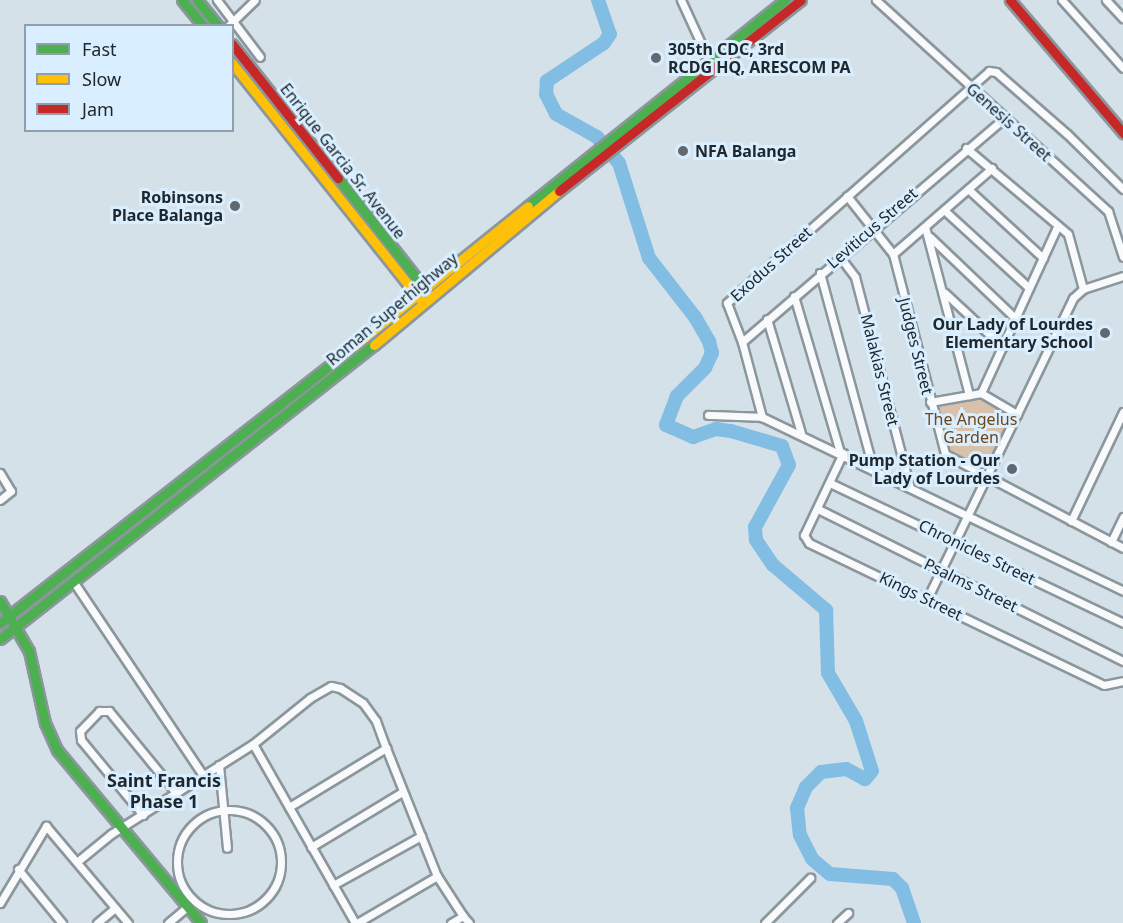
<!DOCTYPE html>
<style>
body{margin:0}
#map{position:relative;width:1123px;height:923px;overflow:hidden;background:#d4e1e9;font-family:"Noto Sans",sans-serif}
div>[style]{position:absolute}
.green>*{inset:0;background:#d7c1aa}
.river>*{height:14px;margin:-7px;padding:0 7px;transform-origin:7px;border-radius:7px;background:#82bde3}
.roads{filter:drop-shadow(2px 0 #8c969d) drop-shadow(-2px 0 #8c969d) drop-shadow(0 2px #8c969d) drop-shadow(0 -2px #8c969d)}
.street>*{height:7px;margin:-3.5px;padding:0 3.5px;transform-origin:3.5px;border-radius:3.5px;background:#f9fafc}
.street>.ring{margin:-3.5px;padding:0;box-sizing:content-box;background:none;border:7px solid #f9fafc;border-radius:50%}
.fast>*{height:9px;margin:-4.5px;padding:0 4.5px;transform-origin:4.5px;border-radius:4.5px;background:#4caf50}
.slow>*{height:9px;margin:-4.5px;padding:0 4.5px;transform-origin:4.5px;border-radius:4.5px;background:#ffc107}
.jam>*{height:9px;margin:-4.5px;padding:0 4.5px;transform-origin:4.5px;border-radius:4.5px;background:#c62828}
.dots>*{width:16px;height:16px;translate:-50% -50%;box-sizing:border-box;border:3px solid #d9efff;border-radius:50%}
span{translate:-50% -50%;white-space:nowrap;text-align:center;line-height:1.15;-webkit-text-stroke:6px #d9efff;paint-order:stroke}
.poi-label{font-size:16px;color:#20282e;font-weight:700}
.left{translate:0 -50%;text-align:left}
.right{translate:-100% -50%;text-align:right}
.street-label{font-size:16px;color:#20282e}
.park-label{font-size:16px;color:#6e4517}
.neighbourhood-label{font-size:18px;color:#20282e;font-weight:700}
.legend{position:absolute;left:24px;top:24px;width:210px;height:108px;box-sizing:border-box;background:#d9efff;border:2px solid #8f9fab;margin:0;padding:8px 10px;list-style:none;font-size:18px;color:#20282e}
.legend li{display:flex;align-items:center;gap:12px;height:30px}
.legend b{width:30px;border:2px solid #8f9fab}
</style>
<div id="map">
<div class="green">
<i style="clip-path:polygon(979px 395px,1013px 412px,985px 474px,946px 453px,931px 403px)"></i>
</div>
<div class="river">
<i style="left:598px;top:0;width:36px;rotate:71deg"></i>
<i style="left:610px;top:34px;width:11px;rotate:124deg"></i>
<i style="left:604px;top:43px;width:69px;rotate:146.3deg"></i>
<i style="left:547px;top:81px;width:13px;rotate:94deg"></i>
<i style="left:546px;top:94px;width:22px;rotate:63deg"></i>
<i style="left:556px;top:114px;width:47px;rotate:29.3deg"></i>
<i style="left:597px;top:137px;width:34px;rotate:50deg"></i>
<i style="left:619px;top:163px;width:100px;rotate:72.5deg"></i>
<i style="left:649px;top:258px;width:75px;rotate:52.1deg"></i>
<i style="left:695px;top:317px;width:28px;rotate:60deg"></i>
<i style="left:709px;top:341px;width:12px;rotate:76deg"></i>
<i style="left:712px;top:353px;width:17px;rotate:115deg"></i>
<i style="left:705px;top:368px;width:40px;rotate:135deg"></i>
<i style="left:677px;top:396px;width:31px;rotate:111deg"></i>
<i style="left:666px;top:425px;width:30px;rotate:24deg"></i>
<i style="left:693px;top:437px;width:24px;rotate:-19deg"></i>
<i style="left:716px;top:429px;width:15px;rotate:8deg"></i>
<i style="left:731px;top:431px;width:53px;rotate:16.4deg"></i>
<i style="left:782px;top:446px;width:20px;rotate:70deg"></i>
<i style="left:789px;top:465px;width:71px;rotate:118.7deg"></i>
<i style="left:755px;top:527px;width:13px;rotate:86deg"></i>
<i style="left:756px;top:540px;width:30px;rotate:56deg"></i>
<i style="left:773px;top:565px;width:70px;rotate:40.3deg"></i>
<i style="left:826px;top:610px;width:63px;rotate:88.2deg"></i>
<i style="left:828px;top:673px;width:56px;rotate:59.7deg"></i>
<i style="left:856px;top:721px;width:52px;rotate:72.3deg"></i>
<i style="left:872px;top:771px;width:11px;rotate:131deg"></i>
<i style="left:865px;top:779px;width:21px;rotate:-152deg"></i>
<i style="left:846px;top:769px;width:25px;rotate:173deg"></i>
<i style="left:821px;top:772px;width:21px;rotate:135deg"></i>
<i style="left:806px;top:787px;width:23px;rotate:113deg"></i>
<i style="left:797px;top:808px;width:27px;rotate:84deg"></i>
<i style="left:800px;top:835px;width:27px;rotate:63deg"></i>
<i style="left:812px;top:859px;width:23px;rotate:40deg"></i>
<i style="left:830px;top:874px;width:63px;rotate:4.5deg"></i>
<i style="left:893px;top:879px;width:13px;rotate:45deg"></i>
<i style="left:902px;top:888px;width:37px;rotate:71deg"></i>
</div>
<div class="roads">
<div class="street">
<i style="left:217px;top:0;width:71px;rotate:53deg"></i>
<i style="left:681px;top:0;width:67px;rotate:65.3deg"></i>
<i style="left:876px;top:0;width:314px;rotate:42.3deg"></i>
<i style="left:1108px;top:211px;width:48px;rotate:71.9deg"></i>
<i style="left:1062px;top:0;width:91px;rotate:48.1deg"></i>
<i style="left:1106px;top:0;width:25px;rotate:47deg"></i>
<i style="left:228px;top:26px;width:37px;rotate:-44deg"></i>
<i style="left:966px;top:148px;width:133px;rotate:40.1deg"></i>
<i style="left:1068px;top:234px;width:57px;rotate:74.7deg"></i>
<i style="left:968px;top:189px;width:102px;rotate:42.6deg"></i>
<i style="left:1123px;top:189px;width:78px;rotate:-135.5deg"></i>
<i style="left:1067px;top:134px;width:94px;rotate:-138.9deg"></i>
<i style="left:996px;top:72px;width:7px;rotate:-172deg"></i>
<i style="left:989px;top:71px;width:350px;rotate:138.5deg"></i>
<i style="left:727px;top:303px;width:42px;rotate:69deg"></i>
<i style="left:742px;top:342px;width:78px;rotate:75.1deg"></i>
<i style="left:762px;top:417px;width:401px;rotate:25.7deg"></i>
<i style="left:847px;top:196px;width:74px;rotate:51.6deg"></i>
<i style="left:893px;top:254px;width:207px;rotate:75.4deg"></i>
<i style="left:945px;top:454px;width:201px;rotate:27.8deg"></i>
<i style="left:944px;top:210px;width:115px;rotate:42.5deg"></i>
<i style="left:925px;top:227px;width:174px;rotate:75.3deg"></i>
<i style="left:1057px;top:227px;width:183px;rotate:114.6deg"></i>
<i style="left:981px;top:393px;width:42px;rotate:30.3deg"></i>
<i style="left:1017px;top:414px;width:129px;rotate:-64.2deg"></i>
<i style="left:1073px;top:298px;width:13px;rotate:-42deg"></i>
<i style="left:1083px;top:289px;width:42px;rotate:-18deg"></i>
<i style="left:930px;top:237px;width:117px;rotate:43.6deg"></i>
<i style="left:893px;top:254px;width:131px;rotate:-41deg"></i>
<i style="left:840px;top:257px;width:25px;rotate:53deg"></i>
<i style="left:855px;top:277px;width:218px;rotate:75.4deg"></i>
<i style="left:820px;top:273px;width:202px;rotate:74.8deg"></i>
<i style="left:945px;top:293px;width:79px;rotate:43deg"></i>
<i style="left:794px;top:296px;width:163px;rotate:73.6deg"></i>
<i style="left:767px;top:319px;width:119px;rotate:73.4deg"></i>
<i style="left:742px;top:342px;width:346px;rotate:-40.5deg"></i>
<i style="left:930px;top:402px;width:52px;rotate:-10deg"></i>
<i style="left:708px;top:415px;width:54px;rotate:2.1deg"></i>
<i style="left:843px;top:453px;width:91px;rotate:115.4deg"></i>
<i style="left:804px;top:535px;width:9px;rotate:58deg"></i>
<i style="left:809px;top:543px;width:327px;rotate:25.7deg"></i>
<i style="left:1104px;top:685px;width:19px;rotate:-12deg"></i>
<i style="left:0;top:473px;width:21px;rotate:59deg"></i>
<i style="left:11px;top:491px;width:14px;rotate:141deg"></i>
<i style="left:830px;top:483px;width:325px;rotate:25.5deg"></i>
<i style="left:818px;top:509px;width:341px;rotate:26.5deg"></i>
<i style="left:1071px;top:521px;width:121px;rotate:-64.5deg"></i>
<i style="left:1111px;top:542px;width:28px;rotate:-64deg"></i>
<i style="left:73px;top:581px;width:234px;rotate:56.2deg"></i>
<i style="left:927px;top:599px;width:206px;rotate:-64.1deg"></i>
<i style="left:253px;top:744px;width:73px;rotate:-38.9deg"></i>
<i style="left:310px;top:698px;width:24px;rotate:-30deg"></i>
<i style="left:331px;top:686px;width:9px;rotate:13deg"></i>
<i style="left:340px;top:688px;width:27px;rotate:33deg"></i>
<i style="left:363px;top:703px;width:22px;rotate:54deg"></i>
<i style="left:376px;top:721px;width:29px;rotate:70deg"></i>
<i style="left:219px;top:765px;width:83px;rotate:84.5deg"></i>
<i style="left:289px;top:807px;width:114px;rotate:-31.3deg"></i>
<i style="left:386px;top:748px;width:138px;rotate:68.3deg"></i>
<i style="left:437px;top:876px;width:48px;rotate:57deg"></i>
<i class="ring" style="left:177px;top:810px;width:97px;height:97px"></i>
<i style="left:143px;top:815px;width:97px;rotate:-129.6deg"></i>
<i style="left:81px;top:740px;width:9px;rotate:-96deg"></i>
<i style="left:80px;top:731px;width:28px;rotate:-46deg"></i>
<i style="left:99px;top:711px;width:10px"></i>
<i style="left:109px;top:711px;width:106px;rotate:50.7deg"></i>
<i style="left:311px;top:847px;width:106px;rotate:-31.1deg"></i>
<i style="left:78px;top:861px;width:43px;rotate:-39.3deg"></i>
<i style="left:111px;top:834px;width:168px;rotate:-32.4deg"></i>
<i style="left:253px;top:744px;width:206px;rotate:60.3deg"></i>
<i style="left:18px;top:869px;width:70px;rotate:50.8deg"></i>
<i style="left:333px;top:885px;width:101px;rotate:-29.1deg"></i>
<i style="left:0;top:903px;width:90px;rotate:-59.1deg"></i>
<i style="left:46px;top:826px;width:127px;rotate:49.8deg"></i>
<i style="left:97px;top:923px;width:23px;rotate:-40deg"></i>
<i style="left:168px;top:923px;width:25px;rotate:-40deg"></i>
<i style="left:357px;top:923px;width:93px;rotate:-30.4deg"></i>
<i style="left:451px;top:923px;width:14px;rotate:-30deg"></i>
<i style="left:463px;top:916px;width:9px;rotate:49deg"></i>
<i style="left:765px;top:923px;width:64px;rotate:-45deg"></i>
<i style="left:837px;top:923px;width:15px;rotate:-42deg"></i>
</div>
<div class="fast">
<i style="left:182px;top:0;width:33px;rotate:51deg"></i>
<i style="left:197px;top:0;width:33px;rotate:51deg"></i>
<i style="left:338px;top:178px;width:147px;rotate:51.9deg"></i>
<i style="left:528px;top:206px;width:329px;rotate:-38.7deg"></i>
<i style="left:0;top:601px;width:58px;rotate:59.9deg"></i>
<i style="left:29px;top:651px;width:74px;rotate:77.5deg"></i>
<i style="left:45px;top:723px;width:30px;rotate:66deg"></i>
<i style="left:57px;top:750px;width:225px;rotate:50.2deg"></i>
<i style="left:0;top:623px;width:449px;rotate:-38deg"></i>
<i style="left:0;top:639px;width:476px;rotate:-38.2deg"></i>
</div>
<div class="slow">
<i style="left:232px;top:63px;width:304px;rotate:51.5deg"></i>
<i style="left:374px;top:345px;width:241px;rotate:-39.8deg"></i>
<i style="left:354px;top:346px;width:223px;rotate:-38.8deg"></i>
</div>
<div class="jam">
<i style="left:1010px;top:0;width:175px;rotate:49.6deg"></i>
<i style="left:232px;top:44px;width:171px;rotate:51.7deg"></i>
<i style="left:559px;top:191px;width:308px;rotate:-38.3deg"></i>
</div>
</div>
<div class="dots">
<i style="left:656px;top:58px;background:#5f696f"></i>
<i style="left:683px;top:151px;background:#5f696f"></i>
<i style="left:235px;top:206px;background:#5f696f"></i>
<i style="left:1105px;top:333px;background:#5f696f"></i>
<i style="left:1012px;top:469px;background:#5f696f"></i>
</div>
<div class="poi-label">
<span class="left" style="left:668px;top:58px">305th CDC, 3rd<br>RCDG HQ, ARESCOM PA</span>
<span class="left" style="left:695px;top:151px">NFA Balanga</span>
<span class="right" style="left:223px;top:206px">Robinsons<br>Place Balanga</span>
<span class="right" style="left:1093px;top:333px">Our Lady of Lourdes<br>Elementary School</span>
<span class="right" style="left:1000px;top:469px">Pump Station - Our<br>Lady of Lourdes</span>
</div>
<div class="street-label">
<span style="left:1009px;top:122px;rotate:42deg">Genesis Street</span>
<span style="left:343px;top:161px;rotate:52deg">Enrique Garcia Sr. Avenue</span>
<span style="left:872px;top:228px;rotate:-41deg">Leviticus Street</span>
<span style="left:771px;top:264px;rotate:-42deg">Exodus Street</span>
<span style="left:392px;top:309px;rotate:-40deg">Roman Superhighway</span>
<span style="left:916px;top:346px;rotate:76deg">Judges Street</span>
<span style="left:880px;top:370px;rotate:76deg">Malakias Street</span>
<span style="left:977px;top:552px;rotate:26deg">Chronicles Street</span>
<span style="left:971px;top:585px;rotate:26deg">Psalms Street</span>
<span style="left:921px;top:596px;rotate:26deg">Kings Street</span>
</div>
<div class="park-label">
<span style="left:971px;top:428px">The Angelus<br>Garden</span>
</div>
<div class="neighbourhood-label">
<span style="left:164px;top:791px">Saint Francis<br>Phase 1</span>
</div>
<ul class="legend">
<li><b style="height:8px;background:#4caf50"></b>Fast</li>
<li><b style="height:8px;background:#ffc107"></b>Slow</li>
<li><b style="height:8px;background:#c62828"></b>Jam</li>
</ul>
</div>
